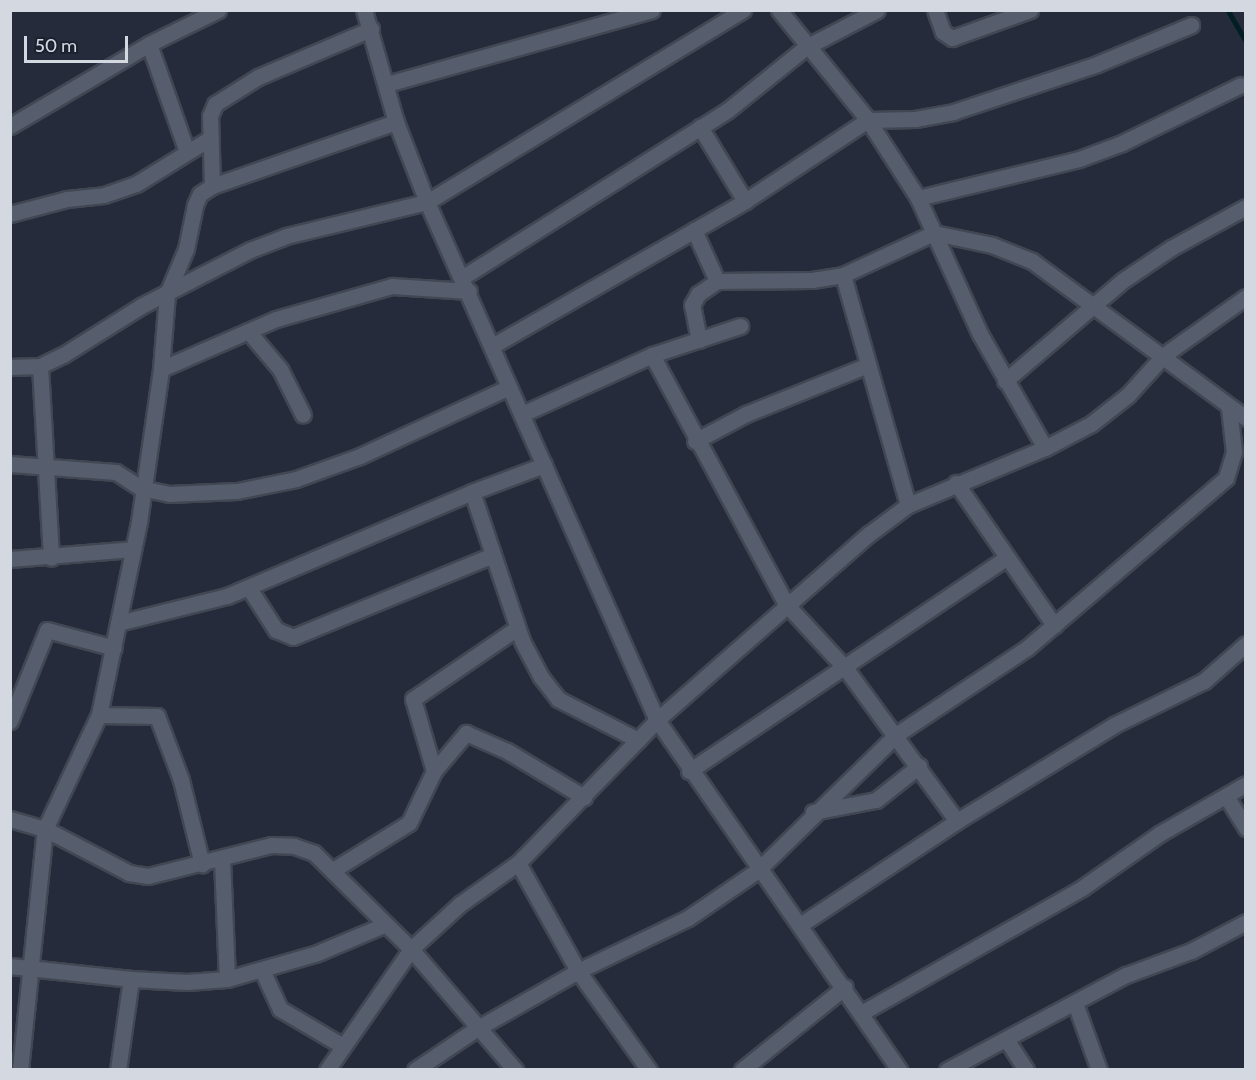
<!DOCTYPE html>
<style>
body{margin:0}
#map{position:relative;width:1256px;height:1080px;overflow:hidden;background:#252b3a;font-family:Cabin,sans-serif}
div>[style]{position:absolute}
.stream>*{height:4.5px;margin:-2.25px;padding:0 2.25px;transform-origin:2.25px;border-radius:2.25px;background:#001e23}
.roads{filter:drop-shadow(2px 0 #414753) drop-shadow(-2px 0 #414753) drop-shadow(0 2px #414753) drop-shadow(0 -2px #414753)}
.street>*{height:15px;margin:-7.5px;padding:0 7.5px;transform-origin:7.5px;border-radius:7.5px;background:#565e6e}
span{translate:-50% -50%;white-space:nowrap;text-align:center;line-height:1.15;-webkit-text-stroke:6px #1b222f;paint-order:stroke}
.frame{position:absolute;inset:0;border:12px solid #d3d8e1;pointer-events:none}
.scale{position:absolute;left:24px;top:36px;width:104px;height:27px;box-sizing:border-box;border:3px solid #d3d8e1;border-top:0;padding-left:8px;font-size:18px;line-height:21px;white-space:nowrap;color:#d3d8e1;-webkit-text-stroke:4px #1b222f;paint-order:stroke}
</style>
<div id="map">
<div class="stream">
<i style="left:1228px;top:10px;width:36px;rotate:60deg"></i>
</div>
<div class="roads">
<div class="street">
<i style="left:364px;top:10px;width:116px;rotate:74.1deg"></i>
<i style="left:396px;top:122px;width:86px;rotate:68.8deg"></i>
<i style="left:427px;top:202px;width:567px;rotate:66.06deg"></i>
<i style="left:657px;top:720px;width:426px;rotate:55.3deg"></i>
<i style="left:779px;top:10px;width:141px;rotate:51deg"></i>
<i style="left:868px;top:120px;width:93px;rotate:57.3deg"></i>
<i style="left:918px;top:198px;width:149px;rotate:65.5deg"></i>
<i style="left:980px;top:334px;width:131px;rotate:60.3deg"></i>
<i style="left:935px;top:10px;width:23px;rotate:70deg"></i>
<i style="left:943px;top:32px;width:11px;rotate:34deg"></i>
<i style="left:952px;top:38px;width:83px;rotate:-19.7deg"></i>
<i style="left:149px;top:44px;width:114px;rotate:70.6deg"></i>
<i style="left:387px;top:84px;width:275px;rotate:-15.6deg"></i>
<i style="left:10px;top:126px;width:161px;rotate:-30.5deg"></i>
<i style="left:149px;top:44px;width:77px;rotate:-26.2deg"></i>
<i style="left:700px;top:127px;width:87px;rotate:58.7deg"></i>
<i style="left:212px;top:186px;width:70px;rotate:-91.6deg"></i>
<i style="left:210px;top:116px;width:13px;rotate:-67deg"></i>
<i style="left:215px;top:104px;width:51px;rotate:-32.1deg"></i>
<i style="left:258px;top:77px;width:123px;rotate:-23deg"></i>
<i style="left:918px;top:198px;width:166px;rotate:-13.6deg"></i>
<i style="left:1079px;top:159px;width:46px;rotate:-20.4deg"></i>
<i style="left:1122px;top:143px;width:132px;rotate:-26deg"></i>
<i style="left:10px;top:214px;width:59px;rotate:-14.7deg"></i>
<i style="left:67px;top:199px;width:37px;rotate:-6deg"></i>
<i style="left:104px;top:195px;width:34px;rotate:-19deg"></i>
<i style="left:136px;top:184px;width:86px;rotate:-31.7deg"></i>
<i style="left:694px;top:230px;width:56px;rotate:65.7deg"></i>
<i style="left:463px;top:277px;width:313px;rotate:-32.2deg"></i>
<i style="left:728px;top:110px;width:100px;rotate:-38.9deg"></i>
<i style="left:806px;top:47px;width:80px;rotate:-27.5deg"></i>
<i style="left:248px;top:331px;width:50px;rotate:49.9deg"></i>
<i style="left:280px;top:369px;width:51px;rotate:63.4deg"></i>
<i style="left:699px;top:340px;width:36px;rotate:-101deg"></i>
<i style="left:692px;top:305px;width:13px;rotate:-61deg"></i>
<i style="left:698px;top:294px;width:23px;rotate:-34deg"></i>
<i style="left:717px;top:281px;width:95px;rotate:-0.6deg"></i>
<i style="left:812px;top:280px;width:31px;rotate:-9deg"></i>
<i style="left:492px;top:346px;width:292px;rotate:-29.8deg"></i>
<i style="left:745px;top:201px;width:147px;rotate:-33.4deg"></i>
<i style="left:868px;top:120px;width:47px;rotate:-1.2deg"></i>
<i style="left:915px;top:119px;width:39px;rotate:-10deg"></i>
<i style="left:953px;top:112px;width:152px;rotate:-18.4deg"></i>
<i style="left:1097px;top:64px;width:102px;rotate:-22.5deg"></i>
<i style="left:652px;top:355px;width:93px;rotate:-18.2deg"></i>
<i style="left:40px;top:366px;width:192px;rotate:86.7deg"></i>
<i style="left:10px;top:367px;width:30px;rotate:-2deg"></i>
<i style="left:40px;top:366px;width:25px;rotate:-26deg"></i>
<i style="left:63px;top:355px;width:92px;rotate:-32.1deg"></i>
<i style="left:141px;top:306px;width:123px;rotate:-27.2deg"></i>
<i style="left:250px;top:250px;width:39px;rotate:-21deg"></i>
<i style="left:286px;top:236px;width:145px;rotate:-13.6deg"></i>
<i style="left:427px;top:202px;width:370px;rotate:-31.3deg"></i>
<i style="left:161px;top:369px;width:125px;rotate:-23.5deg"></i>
<i style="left:276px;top:319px;width:121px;rotate:-15.9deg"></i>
<i style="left:392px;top:286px;width:77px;rotate:3.7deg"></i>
<i style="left:1005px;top:381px;width:154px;rotate:-40.5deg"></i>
<i style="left:1122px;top:281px;width:59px;rotate:-34deg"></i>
<i style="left:1171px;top:248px;width:85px;rotate:-28.7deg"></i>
<i style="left:522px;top:414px;width:143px;rotate:-24.4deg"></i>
<i style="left:652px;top:355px;width:283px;rotate:61.7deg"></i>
<i style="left:786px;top:604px;width:88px;rotate:47.3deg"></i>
<i style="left:846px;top:669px;width:188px;rotate:53.9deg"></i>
<i style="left:695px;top:441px;width:58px;rotate:-27.9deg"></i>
<i style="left:746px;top:414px;width:131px;rotate:-21.9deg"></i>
<i style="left:10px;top:464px;width:106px;rotate:4.3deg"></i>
<i style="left:116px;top:472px;width:30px;rotate:33deg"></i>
<i style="left:141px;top:488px;width:29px;rotate:12deg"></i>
<i style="left:169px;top:494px;width:68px;rotate:-2.5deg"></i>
<i style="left:237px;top:491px;width:60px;rotate:-11.5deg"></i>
<i style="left:296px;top:479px;width:68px;rotate:-19.8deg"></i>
<i style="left:360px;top:456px;width:164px;rotate:-24.8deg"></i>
<i style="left:956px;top:483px;width:173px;rotate:55.4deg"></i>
<i style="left:472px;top:492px;width:157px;rotate:71.4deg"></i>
<i style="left:522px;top:641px;width:41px;rotate:62.2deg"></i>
<i style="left:541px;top:677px;width:28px;rotate:52deg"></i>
<i style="left:558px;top:699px;width:90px;rotate:27.1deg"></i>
<i style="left:908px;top:505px;width:239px;rotate:-105.8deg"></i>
<i style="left:843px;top:275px;width:100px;rotate:-24.8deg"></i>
<i style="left:934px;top:233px;width:59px;rotate:11.7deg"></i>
<i style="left:992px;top:245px;width:43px;rotate:21.8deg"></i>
<i style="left:1032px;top:261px;width:265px;rotate:36.3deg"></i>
<i style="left:10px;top:559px;width:123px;rotate:-4.6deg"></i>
<i style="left:249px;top:588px;width:50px;rotate:57.3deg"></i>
<i style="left:276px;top:630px;width:18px;rotate:22deg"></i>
<i style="left:293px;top:637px;width:216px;rotate:-22.3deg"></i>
<i style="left:118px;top:623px;width:112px;rotate:-13.9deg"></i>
<i style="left:227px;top:596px;width:266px;rotate:-23deg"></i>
<i style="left:472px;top:492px;width:77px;rotate:-20.6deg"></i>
<i style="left:99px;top:715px;width:58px;rotate:1deg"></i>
<i style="left:157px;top:716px;width:68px;rotate:69.4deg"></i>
<i style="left:181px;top:780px;width:87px;rotate:76deg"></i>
<i style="left:10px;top:721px;width:98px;rotate:-67.9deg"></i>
<i style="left:47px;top:630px;width:69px;rotate:15deg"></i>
<i style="left:434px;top:771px;width:75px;rotate:-106.3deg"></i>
<i style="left:413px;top:699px;width:126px;rotate:-34.3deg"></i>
<i style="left:689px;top:771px;width:383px;rotate:-33.9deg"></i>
<i style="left:1226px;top:796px;width:38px;rotate:58deg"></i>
<i style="left:813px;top:812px;width:64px;rotate:-10.8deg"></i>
<i style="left:876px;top:800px;width:55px;rotate:-38.3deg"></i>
<i style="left:10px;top:819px;width:36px;rotate:16deg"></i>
<i style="left:45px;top:829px;width:95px;rotate:27.6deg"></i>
<i style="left:129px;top:873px;width:19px;rotate:9deg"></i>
<i style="left:148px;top:876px;width:127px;rotate:-14.1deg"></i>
<i style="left:271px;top:845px;width:23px;rotate:2deg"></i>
<i style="left:294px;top:846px;width:21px;rotate:19deg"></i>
<i style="left:314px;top:853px;width:136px;rotate:44.7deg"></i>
<i style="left:411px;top:949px;width:160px;rotate:49.3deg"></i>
<i style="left:222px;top:859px;width:120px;rotate:87.6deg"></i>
<i style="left:518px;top:863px;width:124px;rotate:60.9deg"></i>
<i style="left:578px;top:971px;width:122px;rotate:54.4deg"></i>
<i style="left:333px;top:870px;width:89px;rotate:-31.7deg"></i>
<i style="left:409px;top:823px;width:58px;rotate:-64.3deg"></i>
<i style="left:434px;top:771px;width:50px;rotate:-49.9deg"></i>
<i style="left:466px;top:733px;width:45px;rotate:23.7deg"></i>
<i style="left:507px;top:751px;width:90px;rotate:30.9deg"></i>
<i style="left:800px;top:925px;width:188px;rotate:-33.5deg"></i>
<i style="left:957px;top:821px;width:184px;rotate:-31.4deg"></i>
<i style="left:1114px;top:725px;width:100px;rotate:-26.1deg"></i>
<i style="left:1204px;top:681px;width:56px;rotate:-41.4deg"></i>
<i style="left:10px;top:966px;width:122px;rotate:6.1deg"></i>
<i style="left:131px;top:979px;width:56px;rotate:3.1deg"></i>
<i style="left:187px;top:982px;width:40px;rotate:-4.3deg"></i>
<i style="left:227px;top:979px;width:91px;rotate:-15.9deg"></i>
<i style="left:315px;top:954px;width:75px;rotate:-22.8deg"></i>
<i style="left:262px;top:970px;width:43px;rotate:65.2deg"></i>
<i style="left:280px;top:1009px;width:71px;rotate:30.5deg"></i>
<i style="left:1075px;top:1003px;width:71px;rotate:70.3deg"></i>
<i style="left:863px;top:1012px;width:252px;rotate:-29.5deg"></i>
<i style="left:1082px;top:888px;width:94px;rotate:-35deg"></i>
<i style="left:1159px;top:834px;width:100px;rotate:-29.9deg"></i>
<i style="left:1006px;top:1039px;width:37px;rotate:57deg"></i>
<i style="left:20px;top:1070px;width:242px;rotate:-84.1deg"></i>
<i style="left:45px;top:829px;width:126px;rotate:-64.7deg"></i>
<i style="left:99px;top:715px;width:197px;rotate:-78.3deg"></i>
<i style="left:139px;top:522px;width:155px;rotate:-81.8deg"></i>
<i style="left:161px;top:369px;width:75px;rotate:-85.4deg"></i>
<i style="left:167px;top:294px;width:49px;rotate:-67.1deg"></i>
<i style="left:186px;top:249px;width:45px;rotate:-78.4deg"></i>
<i style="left:195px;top:205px;width:12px;rotate:-66deg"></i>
<i style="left:200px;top:194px;width:14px;rotate:-34deg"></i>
<i style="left:212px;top:186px;width:195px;rotate:-19.2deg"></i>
<i style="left:118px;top:1070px;width:92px;rotate:-81.9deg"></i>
<i style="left:327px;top:1070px;width:147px;rotate:-55.2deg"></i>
<i style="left:411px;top:949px;width:67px;rotate:-42.6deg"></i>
<i style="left:460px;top:904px;width:71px;rotate:-35.3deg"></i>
<i style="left:518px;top:863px;width:199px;rotate:-45.8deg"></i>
<i style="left:657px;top:720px;width:282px;rotate:-41.3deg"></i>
<i style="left:869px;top:534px;width:49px;rotate:-36.6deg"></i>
<i style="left:908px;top:505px;width:148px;rotate:-22.6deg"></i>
<i style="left:1045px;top:448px;width:52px;rotate:-27.6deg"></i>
<i style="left:1091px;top:424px;width:47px;rotate:-38.1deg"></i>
<i style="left:1128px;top:395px;width:54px;rotate:-48deg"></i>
<i style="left:1164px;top:355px;width:100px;rotate:-35.3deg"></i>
<i style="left:415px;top:1070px;width:73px;rotate:-33.9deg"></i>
<i style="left:476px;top:1029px;width:117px;rotate:-29.6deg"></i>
<i style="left:578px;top:971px;width:122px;rotate:-25.7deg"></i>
<i style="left:688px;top:918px;width:85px;rotate:-34.4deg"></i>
<i style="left:758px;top:870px;width:194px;rotate:-44.4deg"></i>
<i style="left:897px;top:734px;width:156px;rotate:-33.5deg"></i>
<i style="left:1027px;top:648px;width:262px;rotate:-40.5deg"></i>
<i style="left:1226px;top:478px;width:27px;rotate:-73deg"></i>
<i style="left:1234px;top:452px;width:44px;rotate:-96.5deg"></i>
<i style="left:742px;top:1070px;width:132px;rotate:-38.9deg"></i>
<i style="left:947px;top:1070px;width:203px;rotate:-28deg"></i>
<i style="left:1126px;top:975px;width:69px;rotate:-20.3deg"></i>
<i style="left:1191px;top:951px;width:62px;rotate:-27.8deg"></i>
</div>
</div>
<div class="frame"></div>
<div class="scale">50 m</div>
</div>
